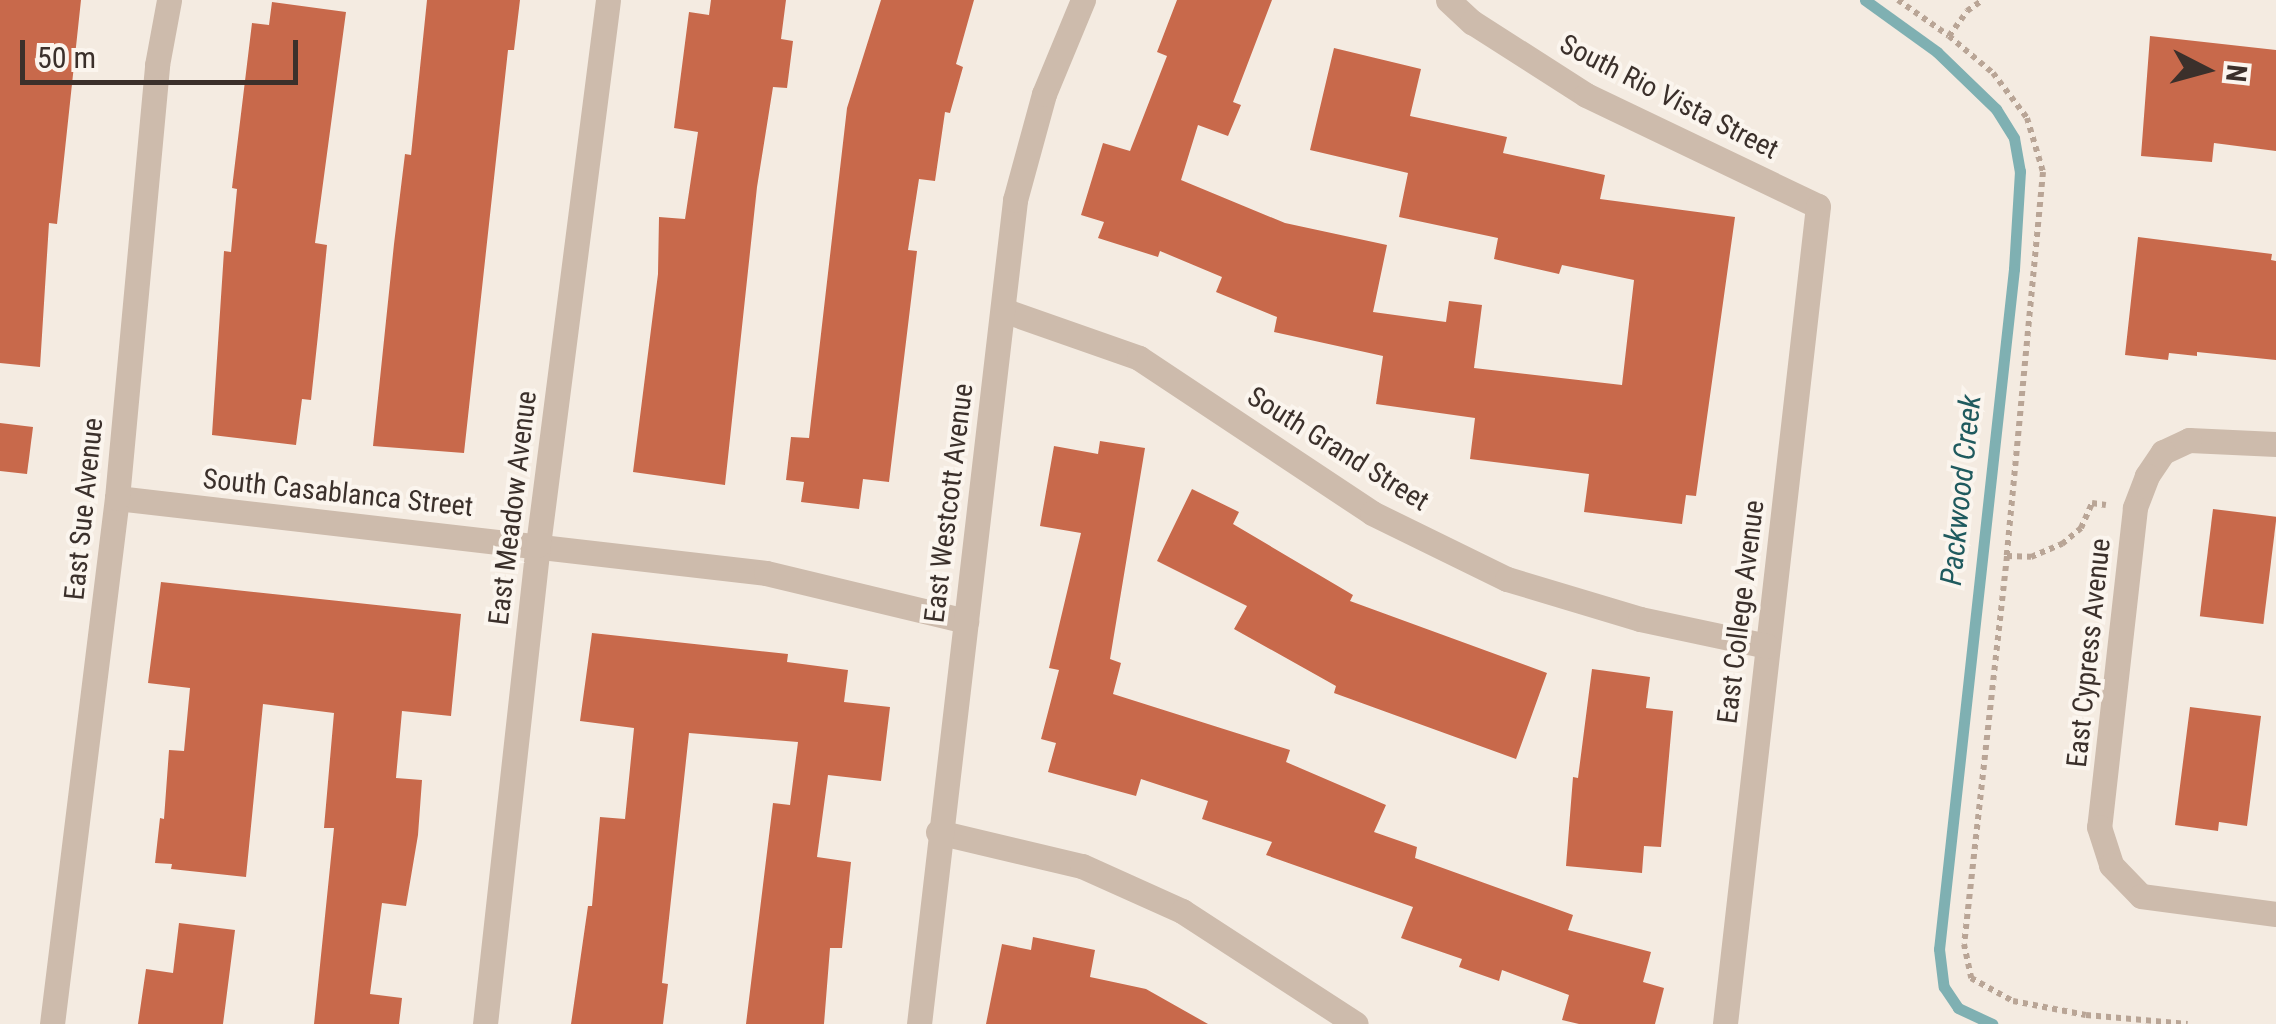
<!DOCTYPE html>
<style>
body{margin:0}
#map{position:relative;width:2276px;height:1024px;overflow:hidden;background:#f4ebe1;font-family:"Roboto Condensed",sans-serif}
div>[style]{position:absolute}
.stream>*{height:11px;margin:-5.5px;padding:0 5.5px;transform-origin:5.5px;border-radius:5.5px;background:#7fb0b2}
.building>*{inset:0;background:#c8694b;transform-origin:0 0}
.path>*{height:6px;margin-top:-3px;transform-origin:0;background:repeating-linear-gradient(90deg,#b9a596 0 5px,transparent 0 10px)}
.street>*{height:25px;margin:-12.5px;padding:0 12.5px;transform-origin:12.5px;border-radius:12.5px;background:#cdbbac}
span{translate:-50% -50%;white-space:nowrap;text-align:center;line-height:1.15;-webkit-text-stroke:8px #fbf5ee;paint-order:stroke}
.street-label{font-size:28px;color:#3b302b}
.water-label{font-size:30px;color:#1f5a5e;font-style:italic}
.north{position:absolute;left:2156px;top:20px;width:100px;height:100px;-webkit-text-stroke:8px #fbf5ee;paint-order:stroke;rotate:96deg;font-size:28px;font-weight:700;line-height:40px;text-align:center;color:#3b302b}
.north::after{content:'';display:block;margin:auto;width:35px;height:45px;background:#3b302b;clip-path:polygon(50% 0,100% 100%,50% 72%,0 100%)}
.scale{position:absolute;left:20px;top:40px;width:278px;height:45px;box-sizing:border-box;border:5px solid #3b302b;border-top:0;padding-left:12px;font-size:30px;line-height:35px;white-space:nowrap;color:#3b302b;-webkit-text-stroke:8px #fbf5ee;paint-order:stroke}
</style>
<div id="map">
<div class="stream">
<i style="left:1865px;top:0;width:89px;rotate:35.8deg"></i>
<i style="left:1937px;top:52px;width:82px;rotate:44deg"></i>
<i style="left:1996px;top:109px;width:34px;rotate:58deg"></i>
<i style="left:2014px;top:138px;width:34px;rotate:80deg"></i>
<i style="left:2020px;top:171px;width:98px;rotate:93.5deg"></i>
<i style="left:2014px;top:269px;width:684px;rotate:96.29deg"></i>
<i style="left:1939px;top:949px;width:38px;rotate:83deg"></i>
<i style="left:1944px;top:987px;width:25px;rotate:56deg"></i>
<i style="left:1958px;top:1008px;width:38px;rotate:25deg"></i>
</div>
<div class="building">
<i style="clip-path:polygon(0 0,81px 0,57px 224px,49px 223px,40px 367px,0 363px)"></i>
<i style="clip-path:polygon(427px 0,520px 0,514px 50px,508px 50px,464px 453px,373px 446px,394px 244px,405px 154px,411px 155px)"></i>
<i style="clip-path:polygon(711px 0,786px 0,781px 39px,793px 41px,787px 88px,773px 87px,757px 187px,725px 485px,633px 472px,658px 274px,659px 217px,685px 219px,698px 132px,674px 128px,689px 12px,709px 15px)"></i>
<i style="clip-path:polygon(881px 0,974px 0,956px 64px,963px 67px,950px 113px,945px 112px,935px 181px,919px 179px,908px 250px,917px 251px,889px 482px,863px 479px,859px 509px,801px 502px,804px 482px,786px 480px,791px 437px,809px 438px,847px 108px)"></i>
<i style="clip-path:polygon(1177px 0,1272px 0,1233px 102px,1241px 105px,1228px 136px,1198px 125px,1181px 180px,1285px 223px,1387px 245px,1373px 312px,1446px 322px,1449px 301px,1482px 305px,1474px 368px,1622px 385px,1634px 280px,1562px 265px,1559px 274px,1494px 259px,1498px 238px,1399px 217px,1408px 173px,1310px 150px,1334px 48px,1421px 69px,1410px 116px,1507px 137px,1503px 153px,1605px 175px,1600px 199px,1735px 217px,1696px 496px,1686px 495px,1682px 524px,1584px 512px,1589px 474px,1470px 459px,1475px 418px,1376px 404px,1383px 356px,1274px 332px,1277px 317px,1216px 292px,1222px 277px,1160px 251px,1158px 257px,1098px 238px,1104px 222px,1081px 215px,1103px 143px,1130px 151px,1167px 56px,1157px 52px)"></i>
<i style="clip-path:polygon(272px 2px,346px 12px,315px 243px,327px 245px,318px 335px,311px 400px,302px 399px,296px 445px,212px 435px,224px 251px,231px 252px,237px 189px,232px 188px,252px 23px,269px 25px)"></i>
<i style="clip-path:polygon(2150px 36px,2276px 50px,2276px 151px,2214px 143px,2212px 162px,2141px 156px)"></i>
<i style="clip-path:polygon(2138px 237px,2272px 254px,2271px 260px,2276px 261px,2276px 360px,2197px 352px,2197px 356px,2169px 353px,2168px 360px,2125px 355px)"></i>
<i style="clip-path:polygon(0 423px,33px 427px,27px 474px,0 471px)"></i>
<i style="clip-path:polygon(1100px 441px,1145px 448px,1110px 659px,1121px 663px,1113px 694px,1290px 750px,1286px 762px,1386px 805px,1374px 832px,1417px 847px,1415px 858px,1573px 915px,1568px 930px,1651px 952px,1643px 982px,1664px 988px,1655px 1024px,1579px 1024px,1562px 1020px,1569px 995px,1502px 970px,1499px 981px,1459px 967px,1462px 959px,1401px 938px,1413px 907px,1266px 855px,1272px 842px,1202px 819px,1208px 801px,1141px 779px,1136px 796px,1048px 772px,1056px 743px,1041px 739px,1059px 670px,1049px 668px,1081px 533px,1040px 526px,1054px 446px,1098px 454px)"></i>
<i style="clip-path:polygon(1192px 489px,1239px 512px,1233px 524px,1353px 595px,1350px 601px,1547px 673px,1516px 759px,1334px 693px,1336px 686px,1234px 629px,1247px 606px,1157px 561px)"></i>
<i style="left:2213px;top:509px;width:64px;height:108px;rotate:7deg"></i>
<i style="clip-path:polygon(161px 582px,461px 614px,451px 716px,402px 711px,396px 778px,422px 780px,418px 835px,406px 906px,382px 903px,370px 994px,402px 998px,399px 1024px,314px 1024px,334px 828px,324px 828px,334px 713px,263px 704px,246px 877px,171px 869px,172px 864px,155px 863px,160px 818px,164px 819px,169px 750px,184px 751px,190px 688px,148px 683px)"></i>
<i style="clip-path:polygon(592px 633px,788px 654px,787px 662px,848px 670px,844px 702px,890px 707px,881px 781px,828px 775px,817px 857px,851px 862px,842px 948px,830px 948px,824px 1024px,746px 1024px,773px 803px,790px 805px,798px 742px,689px 733px,662px 983px,668px 984px,663px 1024px,571px 1024px,588px 906px,592px 906px,600px 817px,625px 819px,634px 728px,580px 721px)"></i>
<i style="clip-path:polygon(1592px 669px,1650px 677px,1646px 708px,1673px 711px,1661px 847px,1644px 846px,1642px 873px,1566px 866px,1573px 777px,1578px 778px)"></i>
<i style="clip-path:polygon(2190px 707px,2261px 716px,2247px 826px,2219px 822px,2218px 831px,2175px 825px)"></i>
<i style="clip-path:polygon(179px 923px,235px 930px,223px 1024px,138px 1024px,146px 969px,173px 973px)"></i>
<i style="clip-path:polygon(1033px 937px,1095px 950px,1090px 977px,1146px 989px,1208px 1024px,986px 1024px,1002px 944px,1031px 950px)"></i>
</div>
<div class="path">
<i style="left:1898px;top:0;width:62px;rotate:35.2deg"></i>
<i style="left:1949px;top:36px;width:31px;rotate:-54deg"></i>
<i style="left:1967px;top:11px;width:19px;rotate:-35deg"></i>
<i style="left:1949px;top:36px;width:57px;rotate:40.1deg"></i>
<i style="left:1993px;top:73px;width:56px;rotate:52.9deg"></i>
<i style="left:2027px;top:118px;width:56px;rotate:73.5deg"></i>
<i style="left:2043px;top:172px;width:386px;rotate:95.4deg"></i>
<i style="left:2007px;top:556px;width:24px;rotate:2deg"></i>
<i style="left:2031px;top:557px;width:34px;rotate:-23deg"></i>
<i style="left:2062px;top:544px;width:25px;rotate:-40deg"></i>
<i style="left:2081px;top:528px;width:27px;rotate:-66deg"></i>
<i style="left:2092px;top:503px;width:14px;rotate:8deg"></i>
<i style="left:2007px;top:556px;width:390px;rotate:96.3deg"></i>
<i style="left:1964px;top:944px;width:35px;rotate:78deg"></i>
<i style="left:1971px;top:978px;width:48px;rotate:28.7deg"></i>
<i style="left:2013px;top:1001px;width:74px;rotate:10.9deg"></i>
<i style="left:2086px;top:1015px;width:102px;rotate:5deg"></i>
</div>
<div class="street">
<i style="left:1448px;top:0;width:33px;rotate:43deg"></i>
<i style="left:1472px;top:22px;width:135px;rotate:32.6deg"></i>
<i style="left:1586px;top:95px;width:257px;rotate:25.6deg"></i>
<i style="left:1818px;top:206px;width:823px;rotate:96.49deg"></i>
<i style="left:1003px;top:310px;width:144px;rotate:19.4deg"></i>
<i style="left:1139px;top:358px;width:280px;rotate:33.6deg"></i>
<i style="left:1372px;top:513px;width:150px;rotate:26.1deg"></i>
<i style="left:1507px;top:579px;width:139px;rotate:16.7deg"></i>
<i style="left:1640px;top:619px;width:130px;rotate:12deg"></i>
<i style="left:2276px;top:444px;width:87px;rotate:-177.4deg"></i>
<i style="left:2189px;top:440px;width:29px;rotate:155deg"></i>
<i style="left:2163px;top:452px;width:29px;rotate:124deg"></i>
<i style="left:2147px;top:476px;width:34px;rotate:111deg"></i>
<i style="left:2135px;top:508px;width:321px;rotate:96.4deg"></i>
<i style="left:2099px;top:827px;width:40px;rotate:72deg"></i>
<i style="left:2111px;top:865px;width:43px;rotate:45.9deg"></i>
<i style="left:2141px;top:896px;width:136px;rotate:7.6deg"></i>
<i style="left:117px;top:498px;width:653px;rotate:6.59deg"></i>
<i style="left:766px;top:573px;width:206px;rotate:13.5deg"></i>
<i style="left:938px;top:832px;width:148px;rotate:13.3deg"></i>
<i style="left:1082px;top:866px;width:110px;rotate:24.2deg"></i>
<i style="left:1182px;top:911px;width:207px;rotate:33deg"></i>
<i style="left:52px;top:1024px;width:530px;rotate:-82.96deg"></i>
<i style="left:117px;top:498px;width:435px;rotate:-84.7deg"></i>
<i style="left:157px;top:65px;width:66px;rotate:-79.5deg"></i>
<i style="left:485px;top:1024px;width:482px;rotate:-83.7deg"></i>
<i style="left:538px;top:545px;width:549px;rotate:-82.68deg"></i>
<i style="left:919px;top:1024px;width:830px;rotate:-83.35deg"></i>
<i style="left:1015px;top:200px;width:110px;rotate:-74.7deg"></i>
<i style="left:1044px;top:94px;width:102px;rotate:-67.5deg"></i>
</div>
<div class="street-label">
<span style="left:1669px;top:97px;rotate:27deg">South Rio Vista Street</span>
<span style="left:1338px;top:449px;rotate:32deg">South Grand Street</span>
<span style="left:338px;top:493px;rotate:6deg">South Casablanca Street</span>
<span style="left:949px;top:503px;rotate:-83deg">East Westcott Avenue</span>
<span style="left:513px;top:508px;rotate:-83deg">East Meadow Avenue</span>
<span style="left:84px;top:509px;rotate:-84deg">East Sue Avenue</span>
<span style="left:1741px;top:612px;rotate:-83deg">East College Avenue</span>
<span style="left:2089px;top:653px;rotate:-84deg">East Cypress Avenue</span>
</div>
<div class="water-label">
<span style="left:1961px;top:490px;rotate:-84deg">Packwood Creek</span>
</div>
<div class="north">N</div>
<div class="scale">50 m</div>
</div>
